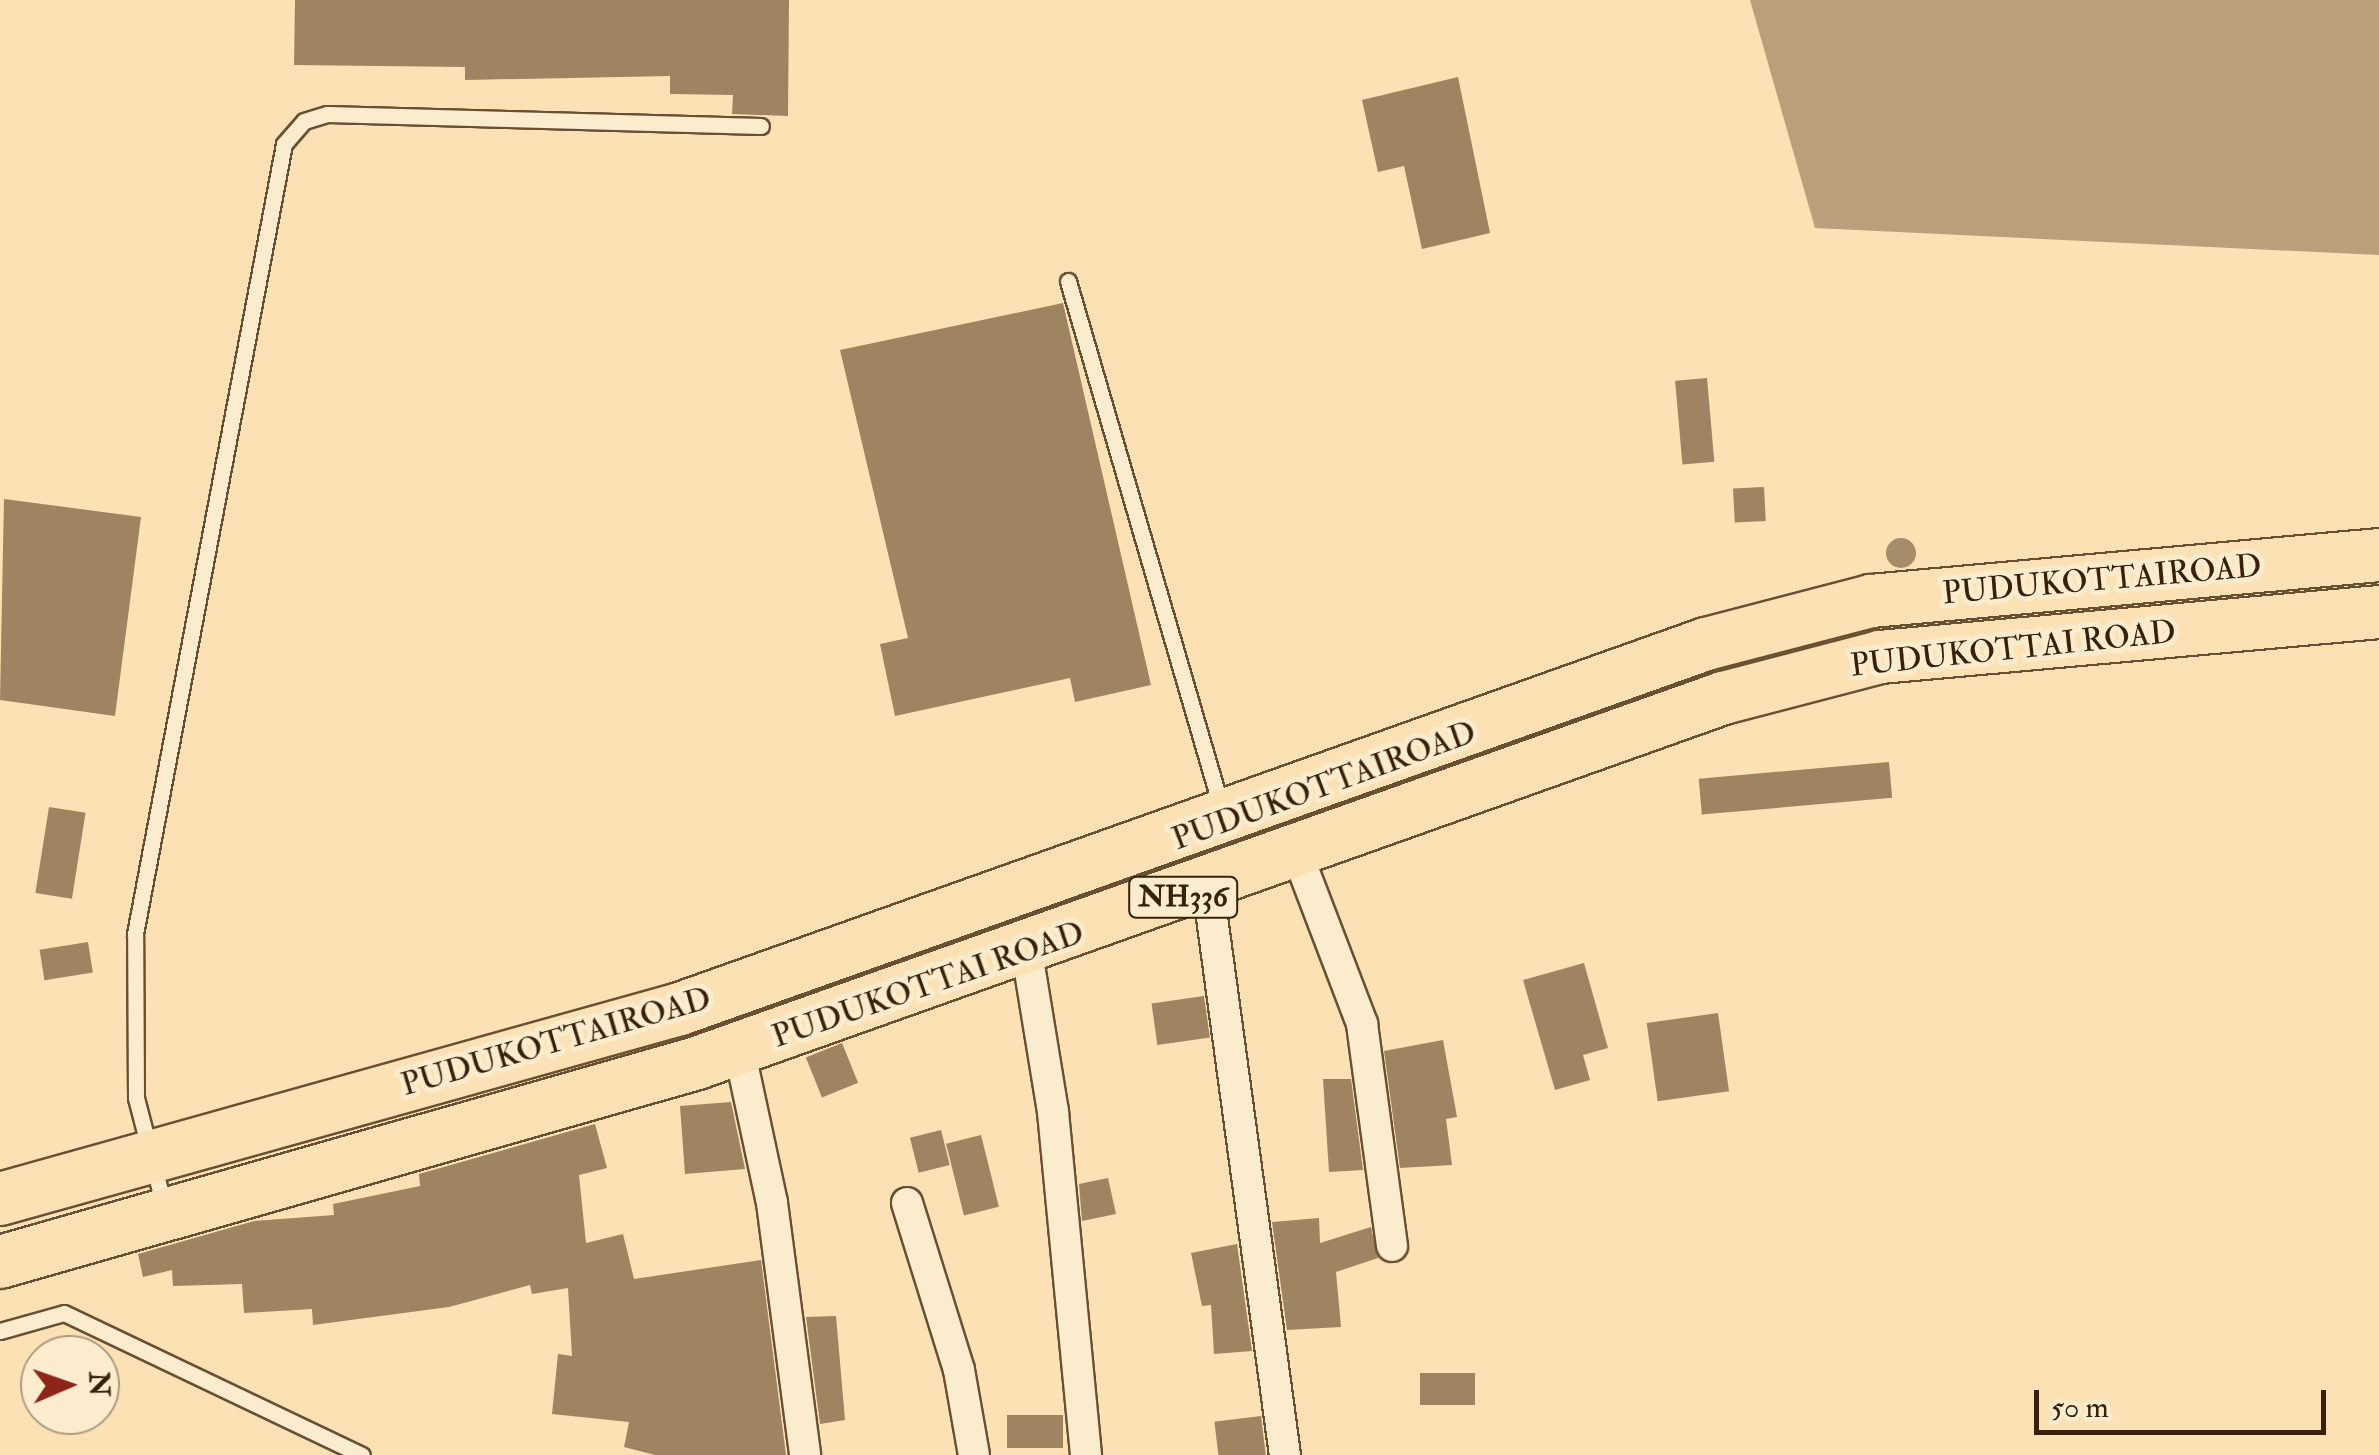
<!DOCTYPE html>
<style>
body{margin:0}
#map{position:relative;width:2379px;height:1455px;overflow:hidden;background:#fbe1b4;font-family:"IM FELL Double Pica",serif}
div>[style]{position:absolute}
.water>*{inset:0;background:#b99f7a}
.building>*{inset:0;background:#9e8461;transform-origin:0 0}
.roads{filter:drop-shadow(2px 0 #6a5033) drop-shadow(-2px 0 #6a5033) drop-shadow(0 2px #6a5033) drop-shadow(0 -2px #6a5033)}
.service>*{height:15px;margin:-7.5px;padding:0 7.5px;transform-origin:7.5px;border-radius:7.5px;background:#fcecce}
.minor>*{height:30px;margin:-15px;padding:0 15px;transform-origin:15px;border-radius:15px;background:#fcecce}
.trunk>*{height:52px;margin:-26px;padding:0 26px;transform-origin:26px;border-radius:26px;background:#fbe1b4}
.trees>*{width:30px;height:30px;margin:-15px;border-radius:50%;background:#a68d69}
span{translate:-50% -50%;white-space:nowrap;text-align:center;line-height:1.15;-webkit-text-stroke:10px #fcecce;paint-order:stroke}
.shield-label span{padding:2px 8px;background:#fcecce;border:2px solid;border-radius:8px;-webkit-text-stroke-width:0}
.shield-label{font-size:30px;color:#392008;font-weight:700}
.street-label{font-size:32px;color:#392008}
.north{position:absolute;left:20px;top:1335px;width:100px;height:100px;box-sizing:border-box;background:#fcecce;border:2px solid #ae9a7f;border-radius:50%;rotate:88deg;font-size:28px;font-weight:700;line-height:40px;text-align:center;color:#392008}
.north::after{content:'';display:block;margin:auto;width:35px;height:45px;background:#8f2418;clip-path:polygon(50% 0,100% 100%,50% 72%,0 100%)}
.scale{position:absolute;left:2034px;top:1390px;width:292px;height:45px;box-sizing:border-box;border:5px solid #392008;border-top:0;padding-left:12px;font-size:30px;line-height:35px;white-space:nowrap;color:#392008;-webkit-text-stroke:8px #fcecce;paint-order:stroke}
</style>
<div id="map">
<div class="water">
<i style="clip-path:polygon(1750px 0,2379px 0,2379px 255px,1815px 228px)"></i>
</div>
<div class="building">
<i style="clip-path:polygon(295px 0,789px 0,788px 116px,732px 114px,733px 95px,670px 94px,670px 76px,465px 80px,465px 67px,294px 65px)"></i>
<i style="clip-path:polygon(1458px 77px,1490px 233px,1422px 249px,1404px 166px,1378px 172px,1362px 100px)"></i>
<i style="clip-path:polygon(1063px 303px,1151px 685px,1075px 702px,1070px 678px,895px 716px,880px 644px,908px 638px,840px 350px)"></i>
<i style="left:1707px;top:378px;width:84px;height:32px;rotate:85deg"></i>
<i style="left:1764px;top:487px;width:34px;height:31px;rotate:87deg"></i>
<i style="clip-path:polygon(4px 499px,141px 517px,115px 716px,0 700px)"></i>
<i style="left:1889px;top:762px;width:36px;height:191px;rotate:85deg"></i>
<i style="left:49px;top:807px;width:37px;height:87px;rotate:9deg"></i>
<i style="left:88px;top:942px;width:31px;height:49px;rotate:81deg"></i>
<i style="clip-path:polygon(1584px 963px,1608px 1048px,1583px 1055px,1590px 1080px,1555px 1090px,1523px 980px)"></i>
<i style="left:1204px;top:996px;width:42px;height:53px;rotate:82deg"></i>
<i style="left:1718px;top:1013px;width:79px;height:72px;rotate:82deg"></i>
<i style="clip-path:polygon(1443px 1040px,1457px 1117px,1446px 1119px,1452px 1165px,1400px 1168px,1384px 1051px)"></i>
<i style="left:842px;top:1043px;width:43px;height:39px;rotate:68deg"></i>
<i style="clip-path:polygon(1323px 1079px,1351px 1079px,1363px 1170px,1329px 1172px)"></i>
<i style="clip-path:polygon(731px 1102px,745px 1169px,685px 1174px,680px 1106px)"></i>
<i style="clip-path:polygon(595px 1124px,607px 1168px,579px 1175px,586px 1243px,623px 1234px,634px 1279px,761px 1260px,786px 1455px,655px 1455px,624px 1447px,629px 1422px,552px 1414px,558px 1354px,572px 1356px,568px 1288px,532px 1294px,530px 1285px,449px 1307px,313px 1325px,312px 1309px,244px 1313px,242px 1284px,173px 1286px,172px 1270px,143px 1277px,138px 1254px,254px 1221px,334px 1215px,333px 1204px,420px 1186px,419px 1174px)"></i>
<i style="left:941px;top:1130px;width:36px;height:32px;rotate:76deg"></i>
<i style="left:981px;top:1135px;width:74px;height:36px;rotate:76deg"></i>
<i style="clip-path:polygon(1108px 1178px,1116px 1214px,1082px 1221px,1079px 1184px)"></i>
<i style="clip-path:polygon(1319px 1218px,1320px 1243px,1371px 1227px,1378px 1258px,1336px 1272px,1341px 1327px,1287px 1330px,1272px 1222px)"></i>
<i style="clip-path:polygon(1237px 1244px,1252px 1351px,1214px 1354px,1211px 1305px,1202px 1306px,1191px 1253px)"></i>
<i style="clip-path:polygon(836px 1316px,845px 1420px,820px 1424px,806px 1317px)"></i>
<i style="left:1420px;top:1373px;width:55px;height:32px"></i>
<i style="left:1007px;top:1415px;width:56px;height:33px"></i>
<i style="left:1261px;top:1416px;width:39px;height:47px;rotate:83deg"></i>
</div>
<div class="roads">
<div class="service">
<i style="left:1068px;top:281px;width:551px;rotate:73.77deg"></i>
<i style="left:164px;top:1206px;width:112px;rotate:-104.5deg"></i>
<i style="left:136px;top:1098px;width:164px;rotate:-90.3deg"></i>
<i style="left:135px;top:934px;width:804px;rotate:-79.32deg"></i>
<i style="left:284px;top:144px;width:30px;rotate:-49deg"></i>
<i style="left:304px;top:121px;width:24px;rotate:-17deg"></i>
<i style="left:327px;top:114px;width:434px;rotate:1.6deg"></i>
<i style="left:0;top:1331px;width:66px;rotate:-15.7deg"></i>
<i style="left:64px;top:1313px;width:330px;rotate:25.5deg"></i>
</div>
<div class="minor">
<i style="left:1298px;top:856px;width:180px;rotate:69.1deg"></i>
<i style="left:1362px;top:1024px;width:224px;rotate:82.3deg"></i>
<i style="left:1208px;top:888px;width:572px;rotate:82.27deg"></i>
<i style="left:1027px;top:953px;width:161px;rotate:80.7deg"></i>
<i style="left:1053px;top:1112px;width:345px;rotate:84.5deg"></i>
<i style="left:739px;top:1049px;width:157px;rotate:77.9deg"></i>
<i style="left:772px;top:1203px;width:254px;rotate:82.5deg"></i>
<i style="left:907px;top:1203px;width:175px;rotate:72.7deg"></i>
<i style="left:959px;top:1370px;width:86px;rotate:80deg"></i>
</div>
<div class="trunk">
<i style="left:0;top:1199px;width:706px;rotate:-15.61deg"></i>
<i style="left:680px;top:1009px;width:1089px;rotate:-19.58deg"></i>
<i style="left:1706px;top:644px;width:171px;rotate:-14.6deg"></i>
<i style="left:1871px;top:601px;width:510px;rotate:-5.17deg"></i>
<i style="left:0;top:1262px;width:725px;rotate:-15.93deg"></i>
<i style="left:697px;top:1063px;width:1089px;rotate:-19.58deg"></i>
<i style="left:1723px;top:698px;width:162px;rotate:-14.6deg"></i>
<i style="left:1880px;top:657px;width:501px;rotate:-5.15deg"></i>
</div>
</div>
<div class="trees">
<i style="left:1901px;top:553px"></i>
</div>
<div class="shield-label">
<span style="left:1183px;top:897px">NH336</span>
</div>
<div class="street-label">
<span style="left:2102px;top:580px;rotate:-5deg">PUDUKOTTAIROAD</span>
<span style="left:2013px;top:649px;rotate:-6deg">PUDUKOTTAI ROAD</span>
<span style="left:1324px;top:786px;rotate:-20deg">PUDUKOTTAIROAD</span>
<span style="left:928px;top:985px;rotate:-19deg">PUDUKOTTAI ROAD</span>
<span style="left:556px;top:1042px;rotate:-16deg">PUDUKOTTAIROAD</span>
</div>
<div class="north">N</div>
<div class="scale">50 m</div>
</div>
